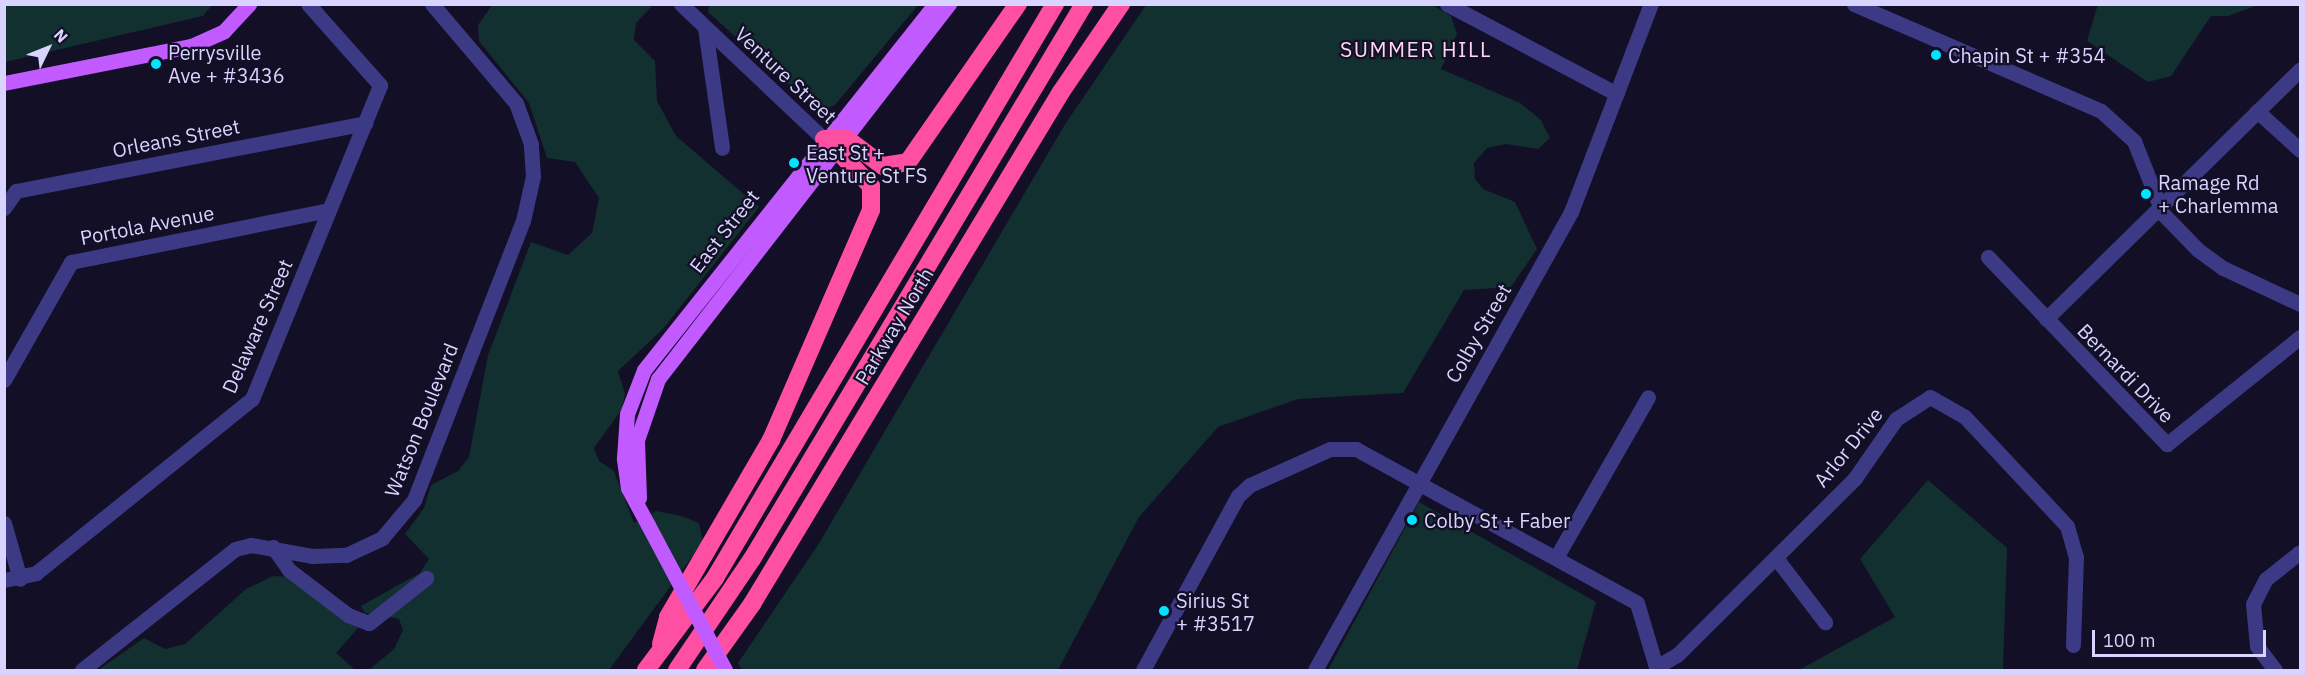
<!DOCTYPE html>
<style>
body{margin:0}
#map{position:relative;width:2305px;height:675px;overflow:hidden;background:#130f26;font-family:"IBM Plex Sans",sans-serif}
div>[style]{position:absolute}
.green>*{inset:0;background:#12302f}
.minor>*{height:15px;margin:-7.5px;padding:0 7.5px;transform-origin:7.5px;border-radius:7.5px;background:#3d3a85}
.major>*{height:15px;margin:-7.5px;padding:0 7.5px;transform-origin:7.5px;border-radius:7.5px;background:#c25bff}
.highway>*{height:18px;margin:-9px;padding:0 9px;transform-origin:9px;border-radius:9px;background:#ff4fa3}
.major-bridge>*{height:15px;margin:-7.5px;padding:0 7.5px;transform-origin:7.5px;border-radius:7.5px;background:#c25bff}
.dots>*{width:16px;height:16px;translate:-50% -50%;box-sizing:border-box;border:3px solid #130f26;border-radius:50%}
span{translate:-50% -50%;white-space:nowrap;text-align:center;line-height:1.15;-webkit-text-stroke:4.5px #130f26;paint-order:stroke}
.poi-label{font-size:20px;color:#d9d4ff}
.left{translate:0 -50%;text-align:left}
.street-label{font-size:20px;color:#d9d4ff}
.neighbourhood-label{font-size:21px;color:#ffd6f0;letter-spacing:1.5px}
.frame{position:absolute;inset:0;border:6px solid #d9d4ff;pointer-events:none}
.north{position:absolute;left:18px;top:18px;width:60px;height:60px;-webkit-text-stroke:4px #130f26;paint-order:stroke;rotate:47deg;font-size:16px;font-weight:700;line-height:24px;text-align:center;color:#d9d4ff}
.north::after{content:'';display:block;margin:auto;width:21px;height:27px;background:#d9d4ff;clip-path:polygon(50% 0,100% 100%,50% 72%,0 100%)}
.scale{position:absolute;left:2092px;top:630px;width:174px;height:27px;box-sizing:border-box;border:3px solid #d9d4ff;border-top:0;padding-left:8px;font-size:18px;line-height:21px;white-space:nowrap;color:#d9d4ff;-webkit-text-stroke:4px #130f26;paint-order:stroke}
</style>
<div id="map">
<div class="green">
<i style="clip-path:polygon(2098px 4px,2258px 4px,2258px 5px,2228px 16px,2211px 16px,2171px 76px,2148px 82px,2087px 41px)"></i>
<i style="clip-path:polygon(4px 5px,5px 4px,212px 5px,203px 16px,5px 62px)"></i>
<i style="clip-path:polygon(492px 5px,653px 5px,636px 23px,634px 40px,655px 61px,657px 101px,676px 136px,759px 207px,663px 329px,618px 371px,625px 394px,622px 409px,594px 448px,599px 461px,614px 471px,634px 523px,656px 511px,681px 516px,699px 523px,703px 542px,609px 670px,369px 670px,394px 649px,403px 630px,399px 619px,365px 613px,361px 606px,420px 573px,429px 559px,405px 534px,424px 508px,431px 485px,458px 471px,469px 457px,488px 355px,531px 242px,568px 255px,592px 233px,599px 198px,575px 162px,547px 158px,529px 103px,479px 41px,478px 25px)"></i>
<i style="clip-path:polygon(709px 5px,709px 4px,918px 5px,835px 105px,819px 112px,708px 12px)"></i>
<i style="clip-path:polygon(1146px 5px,1431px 4px,1451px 16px,1457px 34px,1441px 69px,1520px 103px,1541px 120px,1550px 138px,1538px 149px,1506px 144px,1487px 148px,1474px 163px,1475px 179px,1483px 189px,1515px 202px,1537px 249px,1511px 287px,1464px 290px,1403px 393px,1298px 399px,1218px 427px,1139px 517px,1058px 670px,742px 670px,738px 663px,818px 545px,1064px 126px)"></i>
<i style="clip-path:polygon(1928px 480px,2007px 548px,2003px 670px,1799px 670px,1895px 617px,1860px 559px)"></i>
<i style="clip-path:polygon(1419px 502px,1596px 602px,1577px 670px,1328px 670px)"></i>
<i style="clip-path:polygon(273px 576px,289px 577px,358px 628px,336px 653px,355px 670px,98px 670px,144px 638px,165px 649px,185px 644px,246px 589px)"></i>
</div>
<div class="minor">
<i style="left:681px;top:4px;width:197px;rotate:43.4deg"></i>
<i style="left:1447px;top:4px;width:192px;rotate:27.9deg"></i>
<i style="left:1854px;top:4px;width:269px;rotate:23.4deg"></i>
<i style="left:2101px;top:111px;width:45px;rotate:42.3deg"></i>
<i style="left:2134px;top:141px;width:79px;rotate:68.3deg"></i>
<i style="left:2163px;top:214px;width:50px;rotate:45.8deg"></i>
<i style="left:2198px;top:250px;width:31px;rotate:36deg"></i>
<i style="left:2223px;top:268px;width:85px;rotate:25.1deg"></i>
<i style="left:705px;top:28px;width:121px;rotate:81.9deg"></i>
<i style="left:2257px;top:111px;width:58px;rotate:42.2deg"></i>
<i style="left:4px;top:208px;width:21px;rotate:-55deg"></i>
<i style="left:16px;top:191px;width:356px;rotate:-11deg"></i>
<i style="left:1988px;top:257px;width:259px;rotate:46.3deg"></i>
<i style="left:2167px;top:444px;width:171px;rotate:-38.8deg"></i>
<i style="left:2046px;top:319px;width:356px;rotate:-44.5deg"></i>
<i style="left:4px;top:380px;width:136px;rotate:-60.4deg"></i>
<i style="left:71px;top:262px;width:263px;rotate:-11.4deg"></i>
<i style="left:4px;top:523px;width:58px;rotate:74.1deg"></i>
<i style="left:273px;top:547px;width:28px;rotate:55deg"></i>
<i style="left:289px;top:570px;width:74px;rotate:37.3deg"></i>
<i style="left:348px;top:615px;width:22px;rotate:21deg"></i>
<i style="left:369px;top:623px;width:73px;rotate:-38.3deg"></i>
<i style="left:1557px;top:556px;width:183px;rotate:-60.2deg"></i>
<i style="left:1776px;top:558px;width:81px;rotate:52.6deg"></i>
<i style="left:4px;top:580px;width:33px;rotate:-12deg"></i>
<i style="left:36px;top:573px;width:277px;rotate:-38.9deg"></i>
<i style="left:252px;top:399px;width:339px;rotate:-67.8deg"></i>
<i style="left:380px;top:85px;width:108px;rotate:-131.6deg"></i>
<i style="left:1656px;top:667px;width:24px;rotate:-30deg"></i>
<i style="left:1677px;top:655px;width:251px;rotate:-44.8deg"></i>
<i style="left:1855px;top:478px;width:72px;rotate:-55.2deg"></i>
<i style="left:1896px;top:419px;width:40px;rotate:-32.9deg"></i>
<i style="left:1930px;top:397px;width:40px;rotate:29.7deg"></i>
<i style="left:1965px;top:417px;width:149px;rotate:46.9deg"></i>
<i style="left:2067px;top:526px;width:32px;rotate:74deg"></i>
<i style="left:2076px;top:557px;width:88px;rotate:92deg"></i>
<i style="left:82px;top:670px;width:195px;rotate:-38.3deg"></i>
<i style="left:235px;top:549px;width:16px;rotate:-14deg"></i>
<i style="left:251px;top:545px;width:62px;rotate:10.2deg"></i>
<i style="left:312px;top:556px;width:34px;rotate:-2deg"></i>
<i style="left:346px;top:555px;width:40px;rotate:-25deg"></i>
<i style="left:382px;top:538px;width:50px;rotate:-49.9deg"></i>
<i style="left:414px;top:500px;width:300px;rotate:-68.7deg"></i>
<i style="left:523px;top:221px;width:46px;rotate:-77.5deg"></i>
<i style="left:533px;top:176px;width:32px;rotate:-94deg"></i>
<i style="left:531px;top:144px;width:44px;rotate:-110.1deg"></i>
<i style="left:516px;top:103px;width:130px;rotate:-130.3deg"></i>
<i style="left:1143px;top:670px;width:198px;rotate:-61.4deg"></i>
<i style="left:1238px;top:496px;width:16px;rotate:-43deg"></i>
<i style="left:1250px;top:485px;width:88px;rotate:-24.2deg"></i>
<i style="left:1330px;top:449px;width:26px"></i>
<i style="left:1356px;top:449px;width:320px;rotate:28.7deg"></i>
<i style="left:1637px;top:603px;width:70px;rotate:73.4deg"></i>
<i style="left:1315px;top:670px;width:525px;rotate:-60.8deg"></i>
<i style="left:1571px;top:212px;width:223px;rotate:-69deg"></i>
<i style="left:2275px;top:670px;width:30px;rotate:-127deg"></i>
<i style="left:2257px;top:646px;width:42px;rotate:-95.4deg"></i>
<i style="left:2253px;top:604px;width:28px;rotate:-63deg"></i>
<i style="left:2266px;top:579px;width:43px;rotate:-38.5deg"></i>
</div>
<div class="major">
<i style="left:4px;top:83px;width:191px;rotate:-11.2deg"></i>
<i style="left:191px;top:46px;width:36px;rotate:-24deg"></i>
<i style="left:224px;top:31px;width:37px;rotate:-47deg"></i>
<i style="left:639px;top:498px;width:58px;rotate:-92deg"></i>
<i style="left:637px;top:440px;width:65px;rotate:-71deg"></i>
<i style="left:658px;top:379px;width:475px;rotate:-52.2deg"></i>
<i style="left:648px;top:525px;width:42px;rotate:-118.4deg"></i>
<i style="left:628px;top:488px;width:30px;rotate:-98deg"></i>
<i style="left:624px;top:458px;width:44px;rotate:-86.1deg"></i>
<i style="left:627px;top:414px;width:47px;rotate:-68.9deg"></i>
<i style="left:644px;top:370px;width:468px;rotate:-51.5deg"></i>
</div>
<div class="highway">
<i style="left:824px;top:139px;width:23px"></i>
<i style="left:847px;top:139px;width:45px;rotate:36.9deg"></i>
<i style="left:883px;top:166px;width:25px;rotate:-9deg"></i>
<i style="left:908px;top:162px;width:193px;rotate:-55.2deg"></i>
<i style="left:661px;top:644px;width:28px;rotate:-75deg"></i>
<i style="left:668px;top:617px;width:205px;rotate:-59.8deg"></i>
<i style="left:771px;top:440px;width:251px;rotate:-66.5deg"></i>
<i style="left:871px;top:210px;width:24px;rotate:-90deg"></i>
<i style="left:871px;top:186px;width:50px;rotate:-133.4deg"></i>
<i style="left:646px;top:670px;width:115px;rotate:-53.1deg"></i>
<i style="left:715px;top:578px;width:667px;rotate:-59.36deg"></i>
<i style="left:677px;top:670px;width:134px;rotate:-56deg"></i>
<i style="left:752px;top:559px;width:647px;rotate:-59.11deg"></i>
<i style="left:705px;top:670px;width:81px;rotate:-54.5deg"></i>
<i style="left:752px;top:604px;width:598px;rotate:-58.89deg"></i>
<i style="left:1061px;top:92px;width:107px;rotate:-55.7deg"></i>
</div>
<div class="major-bridge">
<i style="left:648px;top:525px;width:164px;rotate:62deg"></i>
</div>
<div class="dots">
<i style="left:1936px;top:55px;background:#00e5ff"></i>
<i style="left:156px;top:64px;background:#00e5ff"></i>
<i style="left:794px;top:163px;background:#00e5ff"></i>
<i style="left:2146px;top:194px;background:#00e5ff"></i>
<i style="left:1412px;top:520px;background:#00e5ff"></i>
<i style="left:1164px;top:611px;background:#00e5ff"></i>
</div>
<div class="poi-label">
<span class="left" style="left:168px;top:64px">Perrysville<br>Ave + #3436</span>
<span class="left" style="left:1948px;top:55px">Chapin St + #354</span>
<span class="left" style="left:806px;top:164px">East St +<br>Venture St FS</span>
<span class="left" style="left:2158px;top:194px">Ramage Rd<br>+ Charlemma</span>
<span class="left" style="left:1424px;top:520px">Colby St + Faber</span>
<span class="left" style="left:1176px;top:612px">Sirius St<br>+ #3517</span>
</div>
<div class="street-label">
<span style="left:786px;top:75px;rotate:43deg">Venture Street</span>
<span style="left:176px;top:138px;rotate:-11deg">Orleans Street</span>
<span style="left:147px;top:225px;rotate:-11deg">Portola Avenue</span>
<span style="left:724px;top:231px;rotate:-52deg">East Street</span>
<span style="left:257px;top:326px;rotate:-66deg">Delaware Street</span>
<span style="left:894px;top:326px;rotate:-59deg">Parkway North</span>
<span style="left:1478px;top:333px;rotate:-60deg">Colby Street</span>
<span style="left:2126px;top:373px;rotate:46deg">Bernardi Drive</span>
<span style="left:421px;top:420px;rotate:-68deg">Watson Boulevard</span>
<span style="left:1848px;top:447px;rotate:-51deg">Arlor Drive</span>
</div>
<div class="neighbourhood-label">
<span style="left:1416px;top:49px">SUMMER HILL</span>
</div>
<div class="frame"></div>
<div class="north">N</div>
<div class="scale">100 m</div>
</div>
